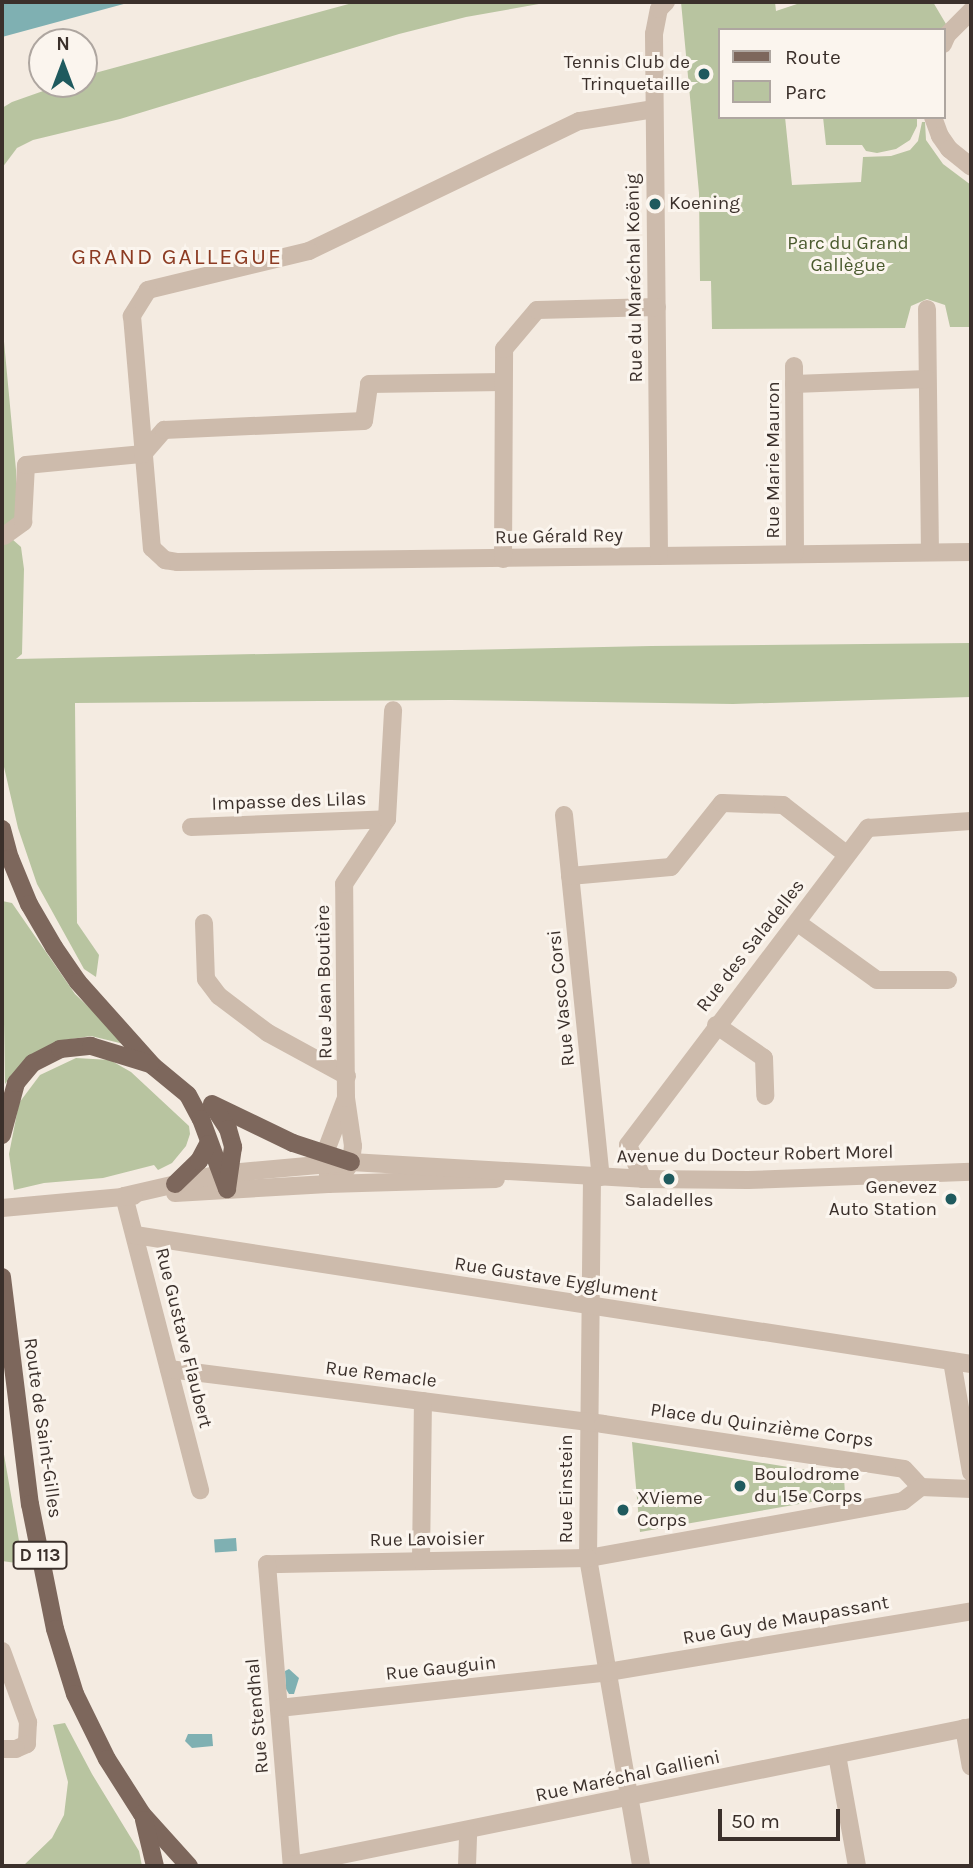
<!DOCTYPE html>
<meta charset="utf-8">
<style>
body{margin:0}
#map{position:relative;width:973px;height:1868px;overflow:hidden;background:#f4ebe1;font-family:Karla,sans-serif}
div>[style]{position:absolute}
.green>*{inset:0;background:#b8c4a0}
.water>*{inset:0;background:#7fb0b2;transform-origin:0 0}
.minor>*{height:18px;margin:-9px;padding:0 9px;transform-origin:9px;border-radius:9px;background:#cdbbac}
.tertiary>*{height:18px;margin:-9px;padding:0 9px;transform-origin:9px;border-radius:9px;background:#cdbbac}
.primary>*{height:18px;margin:-9px;padding:0 9px;transform-origin:9px;border-radius:9px;background:#7d675c}
.dots>*{width:19px;height:19px;translate:-50% -50%;box-sizing:border-box;border:4px solid #fbf5ee;border-radius:50%}
span{translate:-50% -50%;white-space:nowrap;text-align:center;line-height:1.15;-webkit-text-stroke:6px #fbf5ee;paint-order:stroke}
.shield-label span{padding:2px 5px;background:#fbf5ee;border:2px solid;border-radius:5px;-webkit-text-stroke-width:0}
.shield-label{font-size:18px;color:#3b302b;font-weight:700}
.poi-label{font-size:19px;color:#3b302b}
.right{translate:-100% -50%;text-align:right}
.left{translate:0 -50%;text-align:left}
.park-label{font-size:19px;color:#4a5a2e}
.street-label{font-size:19px;color:#3b302b}
.quarter-label{font-size:23px;color:#8c3b22;letter-spacing:2px}
.frame{position:absolute;inset:0;border:4px solid #3b302b;pointer-events:none}
.legend{position:absolute;left:718px;top:28px;width:228px;height:91px;box-sizing:border-box;background:#fbf5ee;border:2px solid #aea6a0;margin:0;padding:9px 12px;list-style:none;font-size:21px;color:#3b302b}
.legend li{display:flex;align-items:center;gap:14px;height:35px}
.legend b{width:35px;border:2px solid #aea6a0}
.north{position:absolute;left:28px;top:28px;width:70px;height:70px;box-sizing:border-box;background:#fbf5ee;border:2px solid #aea6a0;border-radius:50%;rotate:0deg;font-size:19px;font-weight:700;line-height:28px;text-align:center;color:#3b302b}
.north::after{content:'';display:block;margin:auto;width:24px;height:32px;background:#1f5a5e;clip-path:polygon(50% 0,100% 100%,50% 72%,0 100%)}
.scale{position:absolute;left:718px;top:1809px;width:122px;height:32px;box-sizing:border-box;border:4px solid #3b302b;border-top:0;padding-left:9px;font-size:21px;line-height:24px;white-space:nowrap;color:#3b302b;-webkit-text-stroke:5px #fbf5ee;paint-order:stroke}
</style>
<div id="map">
<div class="green">
<i style="clip-path:polygon(356px 2px,550px 2px,466px 17px,399px 34px,120px 119px,33px 140px,17px 148px,2px 168px,2px 108px,12px 102px,63px 84px,84px 84px,84px 76px)"></i>
<i style="clip-path:polygon(681px 2px,775px 2px,776px 11px,803px 2px,933px 2px,946px 24px,942px 30px,719px 30px,719px 117px,785px 117px,792px 185px,861px 182px,863px 157px,891px 156px,910px 150px,918px 141px,922px 122px,925px 122px,926px 140px,943px 164px,971px 185px,971px 327px,950px 327px,945px 305px,927px 299px,911px 306px,905px 328px,712px 329px,711px 281px,700px 281px,699px 193px)"></i>
<i style="clip-path:polygon(823px 117px,917px 117px,917px 126px,910px 140px,896px 149px,877px 153px,866px 151px,862px 145px,826px 145px)"></i>
<i style="clip-path:polygon(2px 320px,16px 470px,16px 515px,12px 539px,21px 547px,24px 569px,22px 654px,16px 659px,651px 646px,971px 643px,971px 697px,733px 704px,451px 700px,75px 703px,77px 923px,99px 955px,96px 977px,84px 969px,37px 884px,18px 828px,4px 767px)"></i>
<i style="clip-path:polygon(2px 901px,12px 903px,75px 994px,128px 1045px,91px 1036px,58px 1041px,23px 1062px,5px 1084px)"></i>
<i style="clip-path:polygon(76px 1058px,110px 1060px,131px 1072px,189px 1126px,190px 1134px,186px 1146px,172px 1163px,158px 1170px,154px 1165px,103px 1178px,44px 1183px,14px 1190px,9px 1154px,19px 1103px,40px 1075px)"></i>
<i style="clip-path:polygon(2px 1440px,2px 1443px,23px 1564px,2px 1561px)"></i>
<i style="clip-path:polygon(632px 1442px,844px 1476px,845px 1496px,640px 1532px)"></i>
<i style="clip-path:polygon(65px 1723px,92px 1774px,139px 1851px,142px 1866px,23px 1866px,52px 1838px,64px 1815px,68px 1782px,53px 1725px)"></i>
</div>
<div class="water">
<i style="clip-path:polygon(2px 2px,131px 2px,2px 37px)"></i>
<i style="left:236px;top:1538px;width:13px;height:22px;rotate:86deg"></i>
<i style="clip-path:polygon(289px 1669px,299px 1678px,294px 1694px,289px 1694px,286px 1689px,285px 1671px)"></i>
<i style="clip-path:polygon(188px 1734px,212px 1734px,213px 1746px,192px 1748px,185px 1741px)"></i>
</div>
<div class="minor">
<i style="left:943px;top:44px;width:10px;rotate:-66deg"></i>
<i style="left:947px;top:35px;width:34px;rotate:-45deg"></i>
<i style="left:654px;top:109px;width:76px;rotate:170.9deg"></i>
<i style="left:579px;top:121px;width:300px;rotate:154.3deg"></i>
<i style="left:309px;top:251px;width:166px;rotate:166.4deg"></i>
<i style="left:148px;top:290px;width:31px;rotate:122deg"></i>
<i style="left:132px;top:316px;width:233px;rotate:85.1deg"></i>
<i style="left:152px;top:548px;width:18px;rotate:43deg"></i>
<i style="left:165px;top:560px;width:13px;rotate:9deg"></i>
<i style="left:178px;top:562px;width:793px;rotate:-0.72deg"></i>
<i style="left:933px;top:117px;width:20px;rotate:70deg"></i>
<i style="left:940px;top:136px;width:16px;rotate:55deg"></i>
<i style="left:949px;top:149px;width:28px;rotate:39deg"></i>
<i style="left:927px;top:309px;width:243px;rotate:89.3deg"></i>
<i style="left:794px;top:366px;width:187px;rotate:89.7deg"></i>
<i style="left:794px;top:384px;width:133px;rotate:-2.2deg"></i>
<i style="left:4px;top:536px;width:24px;rotate:-36deg"></i>
<i style="left:23px;top:522px;width:57px;rotate:-87deg"></i>
<i style="left:26px;top:465px;width:118px;rotate:-5.4deg"></i>
<i style="left:143px;top:454px;width:32px;rotate:-49deg"></i>
<i style="left:164px;top:430px;width:200px;rotate:-2.6deg"></i>
<i style="left:364px;top:421px;width:37px;rotate:-82deg"></i>
<i style="left:369px;top:384px;width:134px;rotate:-0.9deg"></i>
<i style="left:659px;top:556px;width:522px;rotate:-90.55deg"></i>
<i style="left:654px;top:34px;width:25px;rotate:-79deg"></i>
<i style="left:659px;top:9px;width:10px;rotate:-45deg"></i>
<i style="left:503px;top:559px;width:210px;rotate:-89.7deg"></i>
<i style="left:504px;top:349px;width:51px;rotate:-49.8deg"></i>
<i style="left:537px;top:310px;width:120px;rotate:-1.4deg"></i>
<i style="left:564px;top:815px;width:364px;rotate:84.2deg"></i>
<i style="left:191px;top:827px;width:196px;rotate:-2.3deg"></i>
<i style="left:570px;top:876px;width:101px;rotate:-5.1deg"></i>
<i style="left:671px;top:867px;width:82px;rotate:-51.4deg"></i>
<i style="left:722px;top:803px;width:61px;rotate:1.9deg"></i>
<i style="left:783px;top:805px;width:80px;rotate:37.9deg"></i>
<i style="left:204px;top:923px;width:56px;rotate:88deg"></i>
<i style="left:206px;top:979px;width:21px;rotate:53deg"></i>
<i style="left:219px;top:996px;width:61px;rotate:37.1deg"></i>
<i style="left:268px;top:1033px;width:90px;rotate:28.6deg"></i>
<i style="left:798px;top:923px;width:97px;rotate:35.8deg"></i>
<i style="left:877px;top:980px;width:71px"></i>
<i style="left:716px;top:1025px;width:58px;rotate:34.5deg"></i>
<i style="left:764px;top:1058px;width:38px;rotate:88deg"></i>
<i style="left:346px;top:1098px;width:53px;rotate:110.8deg"></i>
<i style="left:327px;top:1148px;width:36px;rotate:88deg"></i>
<i style="left:328px;top:1184px;width:18px;rotate:-34deg"></i>
<i style="left:343px;top:1174px;width:14px;rotate:-56deg"></i>
<i style="left:351px;top:1162px;width:16px;rotate:-83deg"></i>
<i style="left:353px;top:1146px;width:49px;rotate:-98.3deg"></i>
<i style="left:346px;top:1098px;width:214px;rotate:-90.5deg"></i>
<i style="left:344px;top:884px;width:78px;rotate:-56.5deg"></i>
<i style="left:387px;top:819px;width:109px;rotate:-86.8deg"></i>
<i style="left:592px;top:1177px;width:381px;rotate:90.6deg"></i>
<i style="left:588px;top:1558px;width:313px;rotate:80.2deg"></i>
<i style="left:643px;top:1179px;width:37px;rotate:-114deg"></i>
<i style="left:628px;top:1145px;width:398px;rotate:-52.9deg"></i>
<i style="left:868px;top:828px;width:103px;rotate:-3.9deg"></i>
<i style="left:124px;top:1196px;width:304px;rotate:75.5deg"></i>
<i style="left:135px;top:1235px;width:846px;rotate:8.77deg"></i>
<i style="left:952px;top:1361px;width:113px;rotate:80.3deg"></i>
<i style="left:169px;top:1369px;width:437px;rotate:7.2deg"></i>
<i style="left:603px;top:1424px;width:304px;rotate:8.5deg"></i>
<i style="left:904px;top:1469px;width:25px;rotate:47deg"></i>
<i style="left:971px;top:1489px;width:50px;rotate:-177.7deg"></i>
<i style="left:921px;top:1487px;width:23px;rotate:142deg"></i>
<i style="left:903px;top:1501px;width:320px;rotate:169.7deg"></i>
<i style="left:588px;top:1558px;width:321px;rotate:178.9deg"></i>
<i style="left:267px;top:1564px;width:302px;rotate:85.3deg"></i>
<i style="left:292px;top:1865px;width:693px;rotate:-11.49deg"></i>
<i style="left:421px;top:1561px;width:160px;rotate:-89.3deg"></i>
<i style="left:2px;top:1651px;width:76px;rotate:69.9deg"></i>
<i style="left:28px;top:1722px;width:22px;rotate:93deg"></i>
<i style="left:27px;top:1744px;width:12px;rotate:156deg"></i>
<i style="left:16px;top:1749px;width:14px;rotate:180deg"></i>
<i style="left:279px;top:1708px;width:331px;rotate:-6.2deg"></i>
<i style="left:608px;top:1672px;width:368px;rotate:-9.5deg"></i>
<i style="left:964px;top:1728px;width:39px;rotate:80deg"></i>
<i style="left:837px;top:1755px;width:113px;rotate:79.8deg"></i>
<i style="left:467px;top:1866px;width:35px;rotate:-88deg"></i>
</div>
<div class="tertiary">
<i style="left:175px;top:1193px;width:153px;rotate:-3.4deg"></i>
<i style="left:328px;top:1184px;width:168px;rotate:-1.7deg"></i>
<i style="left:124px;top:1196px;width:98px;rotate:-13deg"></i>
<i style="left:219px;top:1174px;width:133px;rotate:-5.2deg"></i>
<i style="left:351px;top:1162px;width:292px;rotate:3.3deg"></i>
<i style="left:643px;top:1179px;width:105px;rotate:0.5deg"></i>
<i style="left:748px;top:1180px;width:223px;rotate:-2.1deg"></i>
<i style="left:2px;top:1208px;width:132px;rotate:-5.2deg"></i>
</div>
<div class="primary">
<i style="left:2px;top:829px;width:30px;rotate:75deg"></i>
<i style="left:10px;top:858px;width:50px;rotate:67.6deg"></i>
<i style="left:29px;top:904px;width:50px;rotate:59.8deg"></i>
<i style="left:54px;top:947px;width:42px;rotate:55.6deg"></i>
<i style="left:78px;top:982px;width:113px;rotate:48.2deg"></i>
<i style="left:153px;top:1066px;width:45px;rotate:39.6deg"></i>
<i style="left:188px;top:1095px;width:27px;rotate:62deg"></i>
<i style="left:201px;top:1119px;width:75px;rotate:69.6deg"></i>
<i style="left:212px;top:1104px;width:90px;rotate:25.7deg"></i>
<i style="left:293px;top:1143px;width:61px;rotate:18.1deg"></i>
<i style="left:213px;top:1106px;width:27px;rotate:57deg"></i>
<i style="left:228px;top:1129px;width:19px;rotate:74deg"></i>
<i style="left:233px;top:1147px;width:42px;rotate:98.1deg"></i>
<i style="left:2px;top:1135px;width:54px;rotate:-74.9deg"></i>
<i style="left:16px;top:1083px;width:26px;rotate:-50deg"></i>
<i style="left:33px;top:1063px;width:30px;rotate:-27deg"></i>
<i style="left:60px;top:1049px;width:31px;rotate:-6deg"></i>
<i style="left:91px;top:1046px;width:62px;rotate:17deg"></i>
<i style="left:175px;top:1184px;width:33px;rotate:-44deg"></i>
<i style="left:199px;top:1161px;width:19px;rotate:-62deg"></i>
<i style="left:2px;top:1277px;width:229px;rotate:83deg"></i>
<i style="left:30px;top:1504px;width:127px;rotate:78.7deg"></i>
<i style="left:55px;top:1629px;width:68px;rotate:72.9deg"></i>
<i style="left:75px;top:1694px;width:72px;rotate:63.8deg"></i>
<i style="left:107px;top:1759px;width:65px;rotate:57.5deg"></i>
<i style="left:142px;top:1814px;width:70px;rotate:47.9deg"></i>
<i style="left:144px;top:1820px;width:47px;rotate:76.6deg"></i>
</div>
<div class="dots">
<i style="left:704px;top:74px;background:#1f5a5e"></i>
<i style="left:655px;top:204px;background:#1f5a5e"></i>
<i style="left:669px;top:1179px;background:#1f5a5e"></i>
<i style="left:951px;top:1199px;background:#1f5a5e"></i>
<i style="left:740px;top:1486px;background:#1f5a5e"></i>
<i style="left:623px;top:1510px;background:#1f5a5e"></i>
</div>
<div class="shield-label">
<span style="left:40px;top:1555px">D 113</span>
</div>
<div class="poi-label">
<span class="right" style="left:690px;top:74px">Tennis Club de<br>Trinquetaille</span>
<span class="left" style="left:669px;top:204px">Koening</span>
<span class="right" style="left:937px;top:1199px">Genevez<br>Auto Station</span>
<span style="left:669px;top:1201px">Saladelles</span>
<span class="left" style="left:754px;top:1486px">Boulodrome<br>du 15e Corps</span>
<span class="left" style="left:637px;top:1510px">XVieme<br>Corps</span>
</div>
<div class="park-label">
<span style="left:848px;top:255px">Parc du Grand<br>Gallègue</span>
</div>
<div class="street-label">
<span style="left:635px;top:278px;rotate:-91deg">Rue du Maréchal Koënig</span>
<span style="left:774px;top:460px;rotate:-90deg">Rue Marie Mauron</span>
<span style="left:559px;top:537px;rotate:-1deg">Rue Gérald Rey</span>
<span style="left:289px;top:802px;rotate:-2deg">Impasse des Lilas</span>
<span style="left:751px;top:946px;rotate:-52deg">Rue des Saladelles</span>
<span style="left:325px;top:982px;rotate:-91deg">Rue Jean Boutière</span>
<span style="left:562px;top:998px;rotate:-96deg">Rue Vasco Corsi</span>
<span style="left:755px;top:1155px;rotate:-1deg">Avenue du Docteur Robert Morel</span>
<span style="left:556px;top:1280px;rotate:9deg">Rue Gustave Eyglument</span>
<span style="left:183px;top:1338px;rotate:76deg">Rue Gustave Flaubert</span>
<span style="left:381px;top:1375px;rotate:7deg">Rue Remacle</span>
<span style="left:762px;top:1426px;rotate:8deg">Place du Quinzième Corps</span>
<span style="left:42px;top:1428px;rotate:82deg">Route de Saint-Gilles</span>
<span style="left:567px;top:1489px;rotate:-90deg">Rue Einstein</span>
<span style="left:427px;top:1540px;rotate:-1deg">Rue Lavoisier</span>
<span style="left:786px;top:1621px;rotate:-10deg">Rue Guy de Maupassant</span>
<span style="left:441px;top:1669px;rotate:-6deg">Rue Gauguin</span>
<span style="left:258px;top:1716px;rotate:-95deg">Rue Stendhal</span>
<span style="left:628px;top:1777px;rotate:-12deg">Rue Maréchal Gallieni</span>
</div>
<div class="quarter-label">
<span style="left:177px;top:257px">GRAND GALLEGUE</span>
</div>
<div class="frame"></div>
<ul class="legend">
<li><b style="height:9px;background:#7d675c"></b>Route</li>
<li><b style="height:19px;background:#b8c4a0"></b>Parc</li>
</ul>
<div class="north">N</div>
<div class="scale">50 m</div>
</div>
